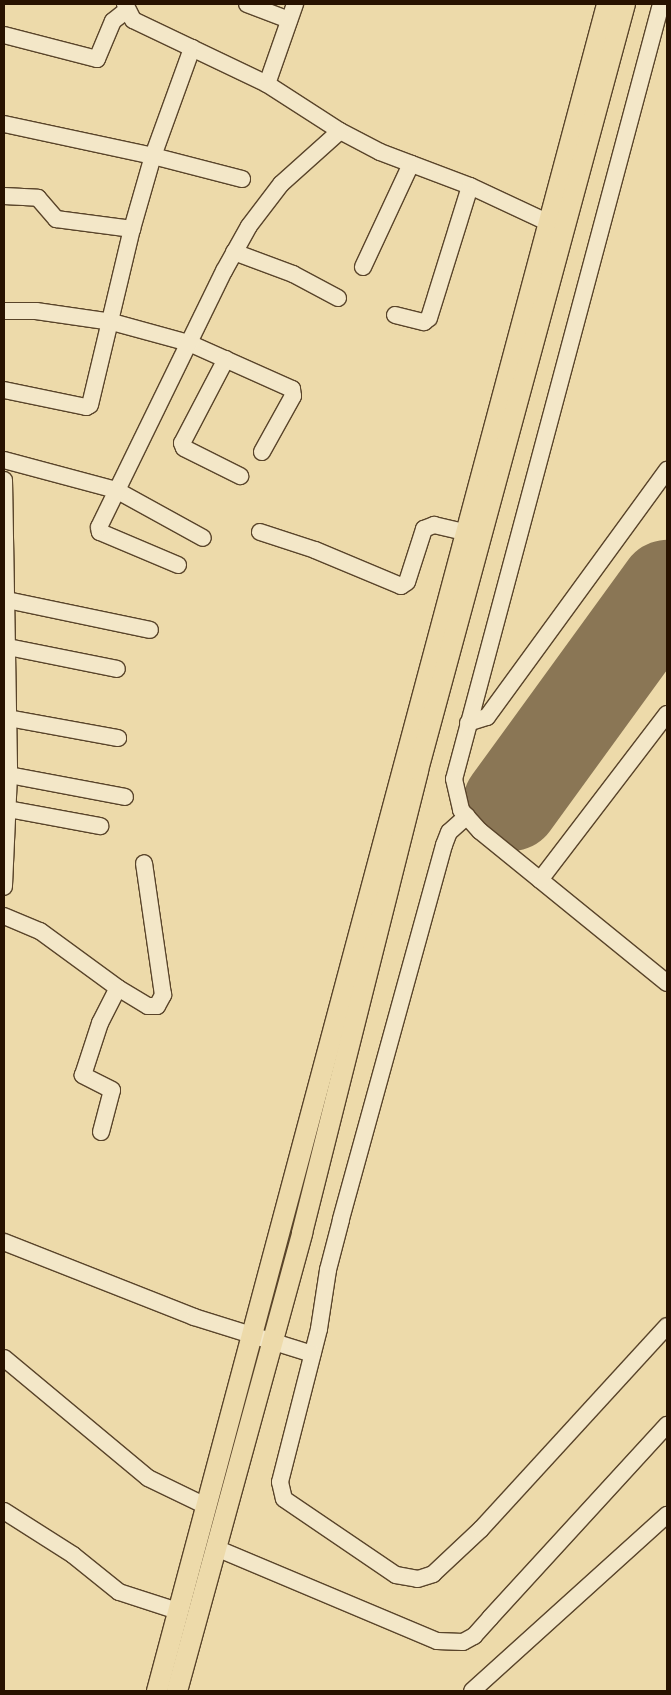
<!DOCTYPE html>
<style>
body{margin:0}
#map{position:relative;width:671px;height:1695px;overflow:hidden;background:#eddaaa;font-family:"Libre Bodoni",serif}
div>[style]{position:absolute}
.runway>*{height:96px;margin:-48px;padding:0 48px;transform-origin:48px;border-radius:48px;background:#8a7655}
.roads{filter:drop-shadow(1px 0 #59442a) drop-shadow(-1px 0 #59442a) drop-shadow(0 1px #59442a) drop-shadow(0 -1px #59442a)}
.minor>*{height:16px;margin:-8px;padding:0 8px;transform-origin:8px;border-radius:8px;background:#f3e7c8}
.major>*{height:20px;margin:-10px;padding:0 10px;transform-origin:10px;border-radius:10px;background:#eddaaa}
span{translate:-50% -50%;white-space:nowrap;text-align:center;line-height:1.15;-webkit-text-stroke:4px #f3e7c8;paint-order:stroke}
.frame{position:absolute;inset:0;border:5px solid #281200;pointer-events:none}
</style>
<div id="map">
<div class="runway">
<i style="left:511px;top:803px;width:266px;rotate:-54deg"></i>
</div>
<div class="roads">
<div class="minor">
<i style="left:125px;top:4px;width:18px;rotate:63deg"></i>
<i style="left:133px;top:20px;width:148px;rotate:25.5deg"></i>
<i style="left:267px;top:84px;width:87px;rotate:32.8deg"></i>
<i style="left:340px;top:131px;width:45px;rotate:27.7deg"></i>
<i style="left:380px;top:152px;width:96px;rotate:20.7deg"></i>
<i style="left:470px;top:186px;width:85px;rotate:25.1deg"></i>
<i style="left:547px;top:222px;width:12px;rotate:42deg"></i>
<i style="left:247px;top:4px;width:45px;rotate:20.9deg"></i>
<i style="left:661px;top:4px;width:802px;rotate:104.95deg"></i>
<i style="left:454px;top:779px;width:32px;rotate:77deg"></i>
<i style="left:461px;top:810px;width:28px;rotate:48deg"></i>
<i style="left:480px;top:831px;width:241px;rotate:39.1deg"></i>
<i style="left:4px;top:35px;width:96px;rotate:14.5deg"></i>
<i style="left:97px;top:59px;width:41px;rotate:-67.2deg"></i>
<i style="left:113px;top:21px;width:16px;rotate:-38deg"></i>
<i style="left:267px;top:84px;width:85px;rotate:-70.7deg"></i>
<i style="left:4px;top:124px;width:152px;rotate:12.1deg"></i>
<i style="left:153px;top:156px;width:92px;rotate:14.5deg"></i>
<i style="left:4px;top:196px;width:34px;rotate:3deg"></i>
<i style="left:38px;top:198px;width:28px;rotate:49deg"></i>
<i style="left:56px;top:219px;width:77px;rotate:7.5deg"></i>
<i style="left:234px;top:252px;width:63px;rotate:20.4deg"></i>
<i style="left:293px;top:274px;width:51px;rotate:28.1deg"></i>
<i style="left:363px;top:267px;width:114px;rotate:-65deg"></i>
<i style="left:4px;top:311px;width:32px"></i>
<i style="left:36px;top:311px;width:77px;rotate:8.2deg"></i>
<i style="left:112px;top:322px;width:80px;rotate:15.3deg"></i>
<i style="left:189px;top:343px;width:113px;rotate:24.1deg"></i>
<i style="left:292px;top:389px;width:7px;rotate:82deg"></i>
<i style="left:293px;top:396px;width:64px;rotate:119deg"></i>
<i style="left:395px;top:315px;width:30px;rotate:14deg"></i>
<i style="left:424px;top:322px;width:6px;rotate:-39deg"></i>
<i style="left:429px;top:318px;width:138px;rotate:-72.7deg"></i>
<i style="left:226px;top:359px;width:95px;rotate:117.6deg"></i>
<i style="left:182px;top:443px;width:5px;rotate:68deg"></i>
<i style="left:184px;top:448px;width:63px;rotate:26.6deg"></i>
<i style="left:4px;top:390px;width:84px;rotate:11.7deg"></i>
<i style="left:86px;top:407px;width:4px;rotate:-27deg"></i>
<i style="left:90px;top:405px;width:181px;rotate:-76.6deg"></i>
<i style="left:132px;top:229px;width:76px;rotate:-74deg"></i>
<i style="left:153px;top:156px;width:115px;rotate:-70.1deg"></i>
<i style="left:4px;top:460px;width:116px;rotate:15deg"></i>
<i style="left:116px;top:490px;width:99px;rotate:28.9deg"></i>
<i style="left:4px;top:480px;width:295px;rotate:89deg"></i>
<i style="left:9px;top:775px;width:112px;rotate:92.6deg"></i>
<i style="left:260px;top:532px;width:58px;rotate:18.1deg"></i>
<i style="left:315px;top:550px;width:93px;rotate:22.7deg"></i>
<i style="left:401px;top:586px;width:7px;rotate:-34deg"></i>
<i style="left:407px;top:582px;width:56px;rotate:-72.2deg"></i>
<i style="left:424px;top:529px;width:11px;rotate:-22deg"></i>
<i style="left:434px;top:525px;width:32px;rotate:13deg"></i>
<i style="left:178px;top:565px;width:85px;rotate:-157.1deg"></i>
<i style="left:100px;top:532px;width:5px;rotate:-101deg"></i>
<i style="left:99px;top:527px;width:285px;rotate:-64deg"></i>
<i style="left:224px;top:271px;width:51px;rotate:-60.9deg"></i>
<i style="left:249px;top:226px;width:53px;rotate:-52.7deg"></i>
<i style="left:281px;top:184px;width:79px;rotate:-41.9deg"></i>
<i style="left:7px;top:600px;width:146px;rotate:11.8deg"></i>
<i style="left:8px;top:647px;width:111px;rotate:11.4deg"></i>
<i style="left:8px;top:718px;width:112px;rotate:10.3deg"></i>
<i style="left:468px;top:723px;width:20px;rotate:-18deg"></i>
<i style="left:487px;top:717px;width:306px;rotate:-53.9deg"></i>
<i style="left:9px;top:775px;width:118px;rotate:10.7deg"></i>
<i style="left:8px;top:809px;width:94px;rotate:10.5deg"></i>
<i style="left:467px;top:816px;width:24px;rotate:138deg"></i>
<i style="left:449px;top:832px;width:14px;rotate:111deg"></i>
<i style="left:444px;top:845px;width:389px;rotate:105.4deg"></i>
<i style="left:341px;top:1220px;width:52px;rotate:104.6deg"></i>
<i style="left:328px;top:1270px;width:60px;rotate:98.7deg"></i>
<i style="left:319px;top:1329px;width:158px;rotate:104.3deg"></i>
<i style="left:280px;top:1482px;width:17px;rotate:77deg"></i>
<i style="left:284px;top:1499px;width:135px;rotate:34.2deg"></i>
<i style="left:396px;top:1575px;width:22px;rotate:10deg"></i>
<i style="left:418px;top:1579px;width:16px;rotate:-18deg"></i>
<i style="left:433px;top:1574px;width:66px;rotate:-43.2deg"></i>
<i style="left:481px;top:1529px;width:275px;rotate:-47.5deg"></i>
<i style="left:540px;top:880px;width:209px;rotate:-52.6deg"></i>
<i style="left:4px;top:916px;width:39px;rotate:23deg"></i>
<i style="left:40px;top:931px;width:97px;rotate:36.2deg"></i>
<i style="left:118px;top:988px;width:35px;rotate:31deg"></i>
<i style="left:148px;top:1006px;width:9px"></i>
<i style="left:157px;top:1006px;width:13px;rotate:-61deg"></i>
<i style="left:163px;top:995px;width:133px;rotate:-98.2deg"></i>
<i style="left:101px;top:1132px;width:43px;rotate:-75.3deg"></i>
<i style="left:112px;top:1090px;width:33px;rotate:-153deg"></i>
<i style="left:83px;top:1075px;width:55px;rotate:-71.9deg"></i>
<i style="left:100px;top:1023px;width:39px;rotate:-63deg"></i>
<i style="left:4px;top:1242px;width:204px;rotate:21.5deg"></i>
<i style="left:194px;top:1317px;width:124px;rotate:17.4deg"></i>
<i style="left:4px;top:1358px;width:187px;rotate:39.8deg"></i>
<i style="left:148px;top:1478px;width:64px;rotate:25.8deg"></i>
<i style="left:4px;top:1511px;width:82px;rotate:32.5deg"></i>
<i style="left:73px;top:1555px;width:59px;rotate:38.8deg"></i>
<i style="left:119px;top:1592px;width:62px;rotate:17.9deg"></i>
<i style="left:216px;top:1548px;width:240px;rotate:22.8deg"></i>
<i style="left:437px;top:1641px;width:26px;rotate:2deg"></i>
<i style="left:463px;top:1642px;width:13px;rotate:-29deg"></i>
<i style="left:474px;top:1636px;width:24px;rotate:-48deg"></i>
<i style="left:490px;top:1618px;width:262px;rotate:-47.5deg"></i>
<i style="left:472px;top:1691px;width:263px;rotate:-42.1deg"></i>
</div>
<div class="major">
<i style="left:157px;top:1691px;width:1746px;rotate:-75.06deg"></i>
<i style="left:177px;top:1691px;width:475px;rotate:-74.7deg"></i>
<i style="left:302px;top:1233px;width:477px;rotate:-75.9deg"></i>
<i style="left:418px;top:770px;width:793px;rotate:-74.88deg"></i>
</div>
</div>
<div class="frame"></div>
</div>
